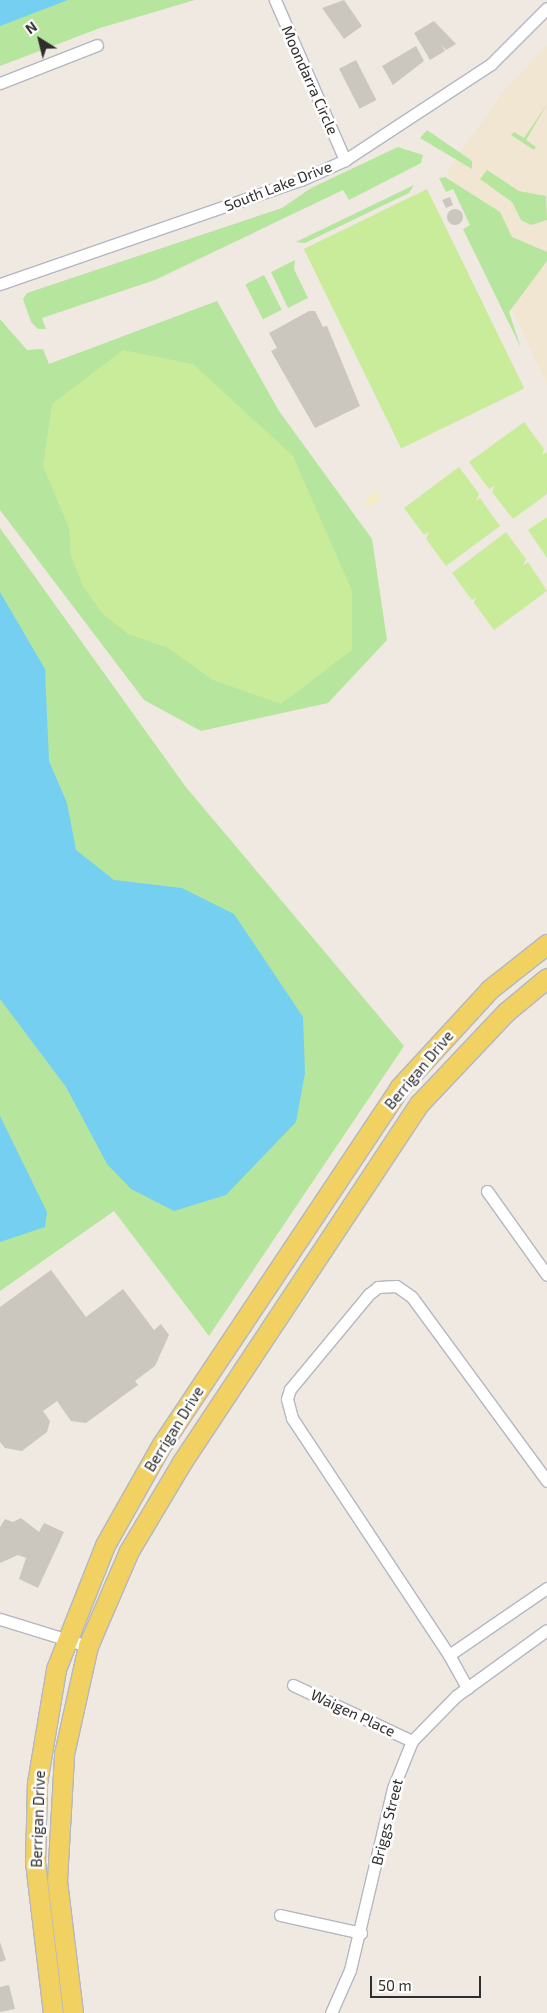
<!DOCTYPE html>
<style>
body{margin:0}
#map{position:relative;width:547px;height:2013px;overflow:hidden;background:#efe9e1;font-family:"Exo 2",sans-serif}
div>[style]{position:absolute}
.education>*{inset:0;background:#f0e6d1}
.green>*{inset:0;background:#b6e59e;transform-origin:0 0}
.sand>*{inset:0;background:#f3ecc5}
.pitch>*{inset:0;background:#c9ec9a;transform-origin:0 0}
.water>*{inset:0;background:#75cff0}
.building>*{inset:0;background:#cbc7bf;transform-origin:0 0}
.round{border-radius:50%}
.roads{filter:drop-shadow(1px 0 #b4b7c1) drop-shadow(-1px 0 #b4b7c1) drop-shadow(0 1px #b4b7c1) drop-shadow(0 -1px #b4b7c1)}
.street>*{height:11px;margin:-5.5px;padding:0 5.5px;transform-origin:5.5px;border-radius:5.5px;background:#fff}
.primary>*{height:19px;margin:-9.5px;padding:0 9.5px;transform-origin:9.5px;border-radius:9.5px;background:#f2d163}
span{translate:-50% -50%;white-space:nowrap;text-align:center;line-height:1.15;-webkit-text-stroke:5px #fff;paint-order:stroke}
.street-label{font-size:15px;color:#2e2e2e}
.north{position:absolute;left:15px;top:15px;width:50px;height:50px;-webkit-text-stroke:4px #fff;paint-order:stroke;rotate:324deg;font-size:14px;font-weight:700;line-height:20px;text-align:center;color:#2e2e2e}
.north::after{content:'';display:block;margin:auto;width:18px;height:22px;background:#2e2e2e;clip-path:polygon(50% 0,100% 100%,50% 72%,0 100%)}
.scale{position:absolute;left:370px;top:1976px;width:111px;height:22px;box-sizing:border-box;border:2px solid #2e2e2e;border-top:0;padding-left:6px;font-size:15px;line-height:18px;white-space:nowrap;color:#2e2e2e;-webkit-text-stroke:4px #fff;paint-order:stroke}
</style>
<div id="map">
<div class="education">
<i style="clip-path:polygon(547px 45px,547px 384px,447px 172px,502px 93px)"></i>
</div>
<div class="green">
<i style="clip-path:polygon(0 0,195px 0,100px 28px,0 66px)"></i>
<i style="clip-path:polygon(547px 104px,526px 140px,536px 147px,534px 150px,511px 135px,514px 132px,524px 138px)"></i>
<i style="clip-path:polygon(427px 130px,472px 161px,472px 169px,420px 138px)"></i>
<i style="clip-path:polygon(398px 147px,423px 155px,421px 163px,349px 200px,343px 190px,155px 280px,42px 318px,46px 329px,38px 329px,31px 322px,23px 299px,27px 293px,282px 208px,311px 188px)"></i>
<i style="clip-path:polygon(487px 170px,519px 191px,546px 196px,547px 220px,531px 225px,521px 220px,512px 202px,480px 179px)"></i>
<i style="clip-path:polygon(445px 177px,500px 212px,512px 237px,547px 252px,547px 261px,509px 312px,521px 348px,463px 229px,470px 225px,453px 189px,446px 192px,439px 178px)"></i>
<i style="clip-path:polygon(414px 185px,409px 193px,305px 243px,296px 242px)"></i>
<i style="clip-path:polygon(295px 260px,294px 269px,308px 298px,288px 308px,271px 272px)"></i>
<i style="left:264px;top:275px;width:39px;height:21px;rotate:63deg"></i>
<i style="clip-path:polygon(217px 301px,279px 411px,372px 539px,387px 640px,328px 703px,201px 731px,144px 700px,0 510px,0 319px,27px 350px,43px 349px,49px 364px)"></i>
<i style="clip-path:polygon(0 528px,185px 786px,404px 1046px,209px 1336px,114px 1211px,0 1291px)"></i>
</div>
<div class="sand">
<i style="clip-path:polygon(377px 489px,380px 501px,369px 506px,362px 503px)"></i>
</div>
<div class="pitch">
<i style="left:427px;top:189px;width:222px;height:137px;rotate:64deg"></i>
<i style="clip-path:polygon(123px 350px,193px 364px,293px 456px,352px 591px,352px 650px,281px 704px,213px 680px,168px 648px,128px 634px,102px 613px,83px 586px,71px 556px,69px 528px,43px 466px,52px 404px)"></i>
<i style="clip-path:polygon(524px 422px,544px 449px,542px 455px,547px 452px,547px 494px,513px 519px,492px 492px,495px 485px,489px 489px,469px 462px)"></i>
<i style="clip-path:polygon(459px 467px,479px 494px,476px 501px,480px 498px,500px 526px,446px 566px,426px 539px,429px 532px,424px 535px,404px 508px)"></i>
<i style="clip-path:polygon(547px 517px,547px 558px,528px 530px)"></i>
<i style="clip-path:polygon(506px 532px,526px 559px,523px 566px,528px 562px,547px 591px,494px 630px,474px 603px,476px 597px,472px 600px,452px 573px)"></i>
</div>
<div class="water">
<i style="clip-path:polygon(0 0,68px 0,0 26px)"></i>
<i style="clip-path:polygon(0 592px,45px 669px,49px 761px,67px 803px,76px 850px,114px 880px,182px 888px,234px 914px,303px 1017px,305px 1073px,296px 1122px,226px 1195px,174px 1211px,131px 1189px,107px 1164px,66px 1087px,0 999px)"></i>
<i style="clip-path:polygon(0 1116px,47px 1212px,45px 1227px,0 1242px)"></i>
</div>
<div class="building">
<i style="clip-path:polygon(344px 0,362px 26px,344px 39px,322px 8px)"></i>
<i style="clip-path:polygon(434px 21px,456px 44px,446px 50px,441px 44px,445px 51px,430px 60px,414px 33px)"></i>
<i style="clip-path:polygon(416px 46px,424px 61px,393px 85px,382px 66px)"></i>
<i style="left:356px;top:60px;width:45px;height:19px;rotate:63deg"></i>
<i style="clip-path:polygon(450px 197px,453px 205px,446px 208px,442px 200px)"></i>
<i class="round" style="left:447px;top:209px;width:16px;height:16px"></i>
<i style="clip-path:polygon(309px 311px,315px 311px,323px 327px,327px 326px,360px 406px,315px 428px,271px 351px,277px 348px,269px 333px)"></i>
<i style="clip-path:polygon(51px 1270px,86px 1317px,123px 1289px,154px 1330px,161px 1324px,169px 1335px,155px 1366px,135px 1381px,138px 1385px,86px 1423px,71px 1421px,57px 1401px,43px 1411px,50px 1421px,47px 1432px,22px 1451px,5px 1448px,0 1442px,0 1307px)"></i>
<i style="clip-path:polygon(21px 1518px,39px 1532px,44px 1523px,64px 1532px,38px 1588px,19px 1579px,26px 1558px,18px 1555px,0 1563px,0 1527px,5px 1519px,13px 1522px)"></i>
<i style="clip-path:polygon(0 1942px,6px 1960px,0 1962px)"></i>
<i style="clip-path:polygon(9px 1985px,15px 2009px,0 2012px,0 1987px)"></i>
</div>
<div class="roads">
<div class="street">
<i style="left:275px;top:0;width:175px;rotate:66.4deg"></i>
<i style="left:0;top:83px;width:104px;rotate:-21.4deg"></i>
<i style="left:0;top:284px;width:318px;rotate:-19.1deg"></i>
<i style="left:301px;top:180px;width:48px;rotate:-24.4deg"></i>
<i style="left:345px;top:160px;width:175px;rotate:-33.3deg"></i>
<i style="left:491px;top:64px;width:79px;rotate:-45deg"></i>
<i style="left:487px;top:1191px;width:103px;rotate:54.5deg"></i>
<i style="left:547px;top:1481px;width:228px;rotate:-126.3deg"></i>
<i style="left:412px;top:1297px;width:19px;rotate:-145deg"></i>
<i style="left:396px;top:1286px;width:18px;rotate:177deg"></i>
<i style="left:378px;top:1287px;width:11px;rotate:142deg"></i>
<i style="left:369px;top:1294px;width:124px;rotate:129.7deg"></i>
<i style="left:290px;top:1389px;width:10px;rotate:107deg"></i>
<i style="left:287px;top:1399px;width:20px;rotate:75deg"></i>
<i style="left:292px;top:1418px;width:284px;rotate:56.5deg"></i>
<i style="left:449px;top:1655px;width:119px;rotate:-34.4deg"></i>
<i style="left:0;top:1619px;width:92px;rotate:17.1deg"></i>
<i style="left:449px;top:1655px;width:38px;rotate:61deg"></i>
<i style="left:293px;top:1685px;width:132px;rotate:25.2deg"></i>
<i style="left:280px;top:1915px;width:83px;rotate:12.5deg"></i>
<i style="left:331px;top:2013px;width:47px;rotate:-66.2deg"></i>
<i style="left:350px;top:1970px;width:187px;rotate:-76.7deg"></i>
<i style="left:393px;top:1788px;width:51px;rotate:-68deg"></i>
<i style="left:412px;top:1741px;width:63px;rotate:-45.6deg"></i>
<i style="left:456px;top:1696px;width:112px;rotate:-36deg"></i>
</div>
<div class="primary">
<i style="left:53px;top:2013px;width:151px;rotate:-96.8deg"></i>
<i style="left:35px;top:1863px;width:80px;rotate:-88.6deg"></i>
<i style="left:37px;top:1783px;width:116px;rotate:-80.5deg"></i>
<i style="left:56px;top:1669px;width:133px;rotate:-68.4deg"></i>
<i style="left:105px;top:1545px;width:116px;rotate:-60.6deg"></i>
<i style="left:162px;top:1444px;width:428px;rotate:-56.3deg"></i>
<i style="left:399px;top:1088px;width:134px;rotate:-47.4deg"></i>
<i style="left:490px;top:989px;width:73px;rotate:-38.3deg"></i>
<i style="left:73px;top:2013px;width:133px;rotate:-96.9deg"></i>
<i style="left:57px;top:1881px;width:127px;rotate:-86.8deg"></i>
<i style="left:64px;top:1754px;width:111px;rotate:-77.5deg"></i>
<i style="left:88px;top:1646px;width:103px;rotate:-66.7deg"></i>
<i style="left:129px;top:1551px;width:104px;rotate:-59.2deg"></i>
<i style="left:182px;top:1462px;width:429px;rotate:-56.5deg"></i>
<i style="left:419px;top:1104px;width:127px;rotate:-46.6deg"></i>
<i style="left:506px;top:1012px;width:53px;rotate:-39.7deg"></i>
</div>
</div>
<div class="street-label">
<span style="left:310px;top:80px;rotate:66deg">Moondarra Circle</span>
<span style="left:278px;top:186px;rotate:-21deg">South Lake Drive</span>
<span style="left:419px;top:1070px;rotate:-50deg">Berrigan Drive</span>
<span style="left:174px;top:1429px;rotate:-58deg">Berrigan Drive</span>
<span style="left:353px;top:1713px;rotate:25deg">Waigen Place</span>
<span style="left:38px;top:1819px;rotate:-88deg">Berrigan Drive</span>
<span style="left:387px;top:1822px;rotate:-76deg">Briggs Street</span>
</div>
<div class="north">N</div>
<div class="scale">50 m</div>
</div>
